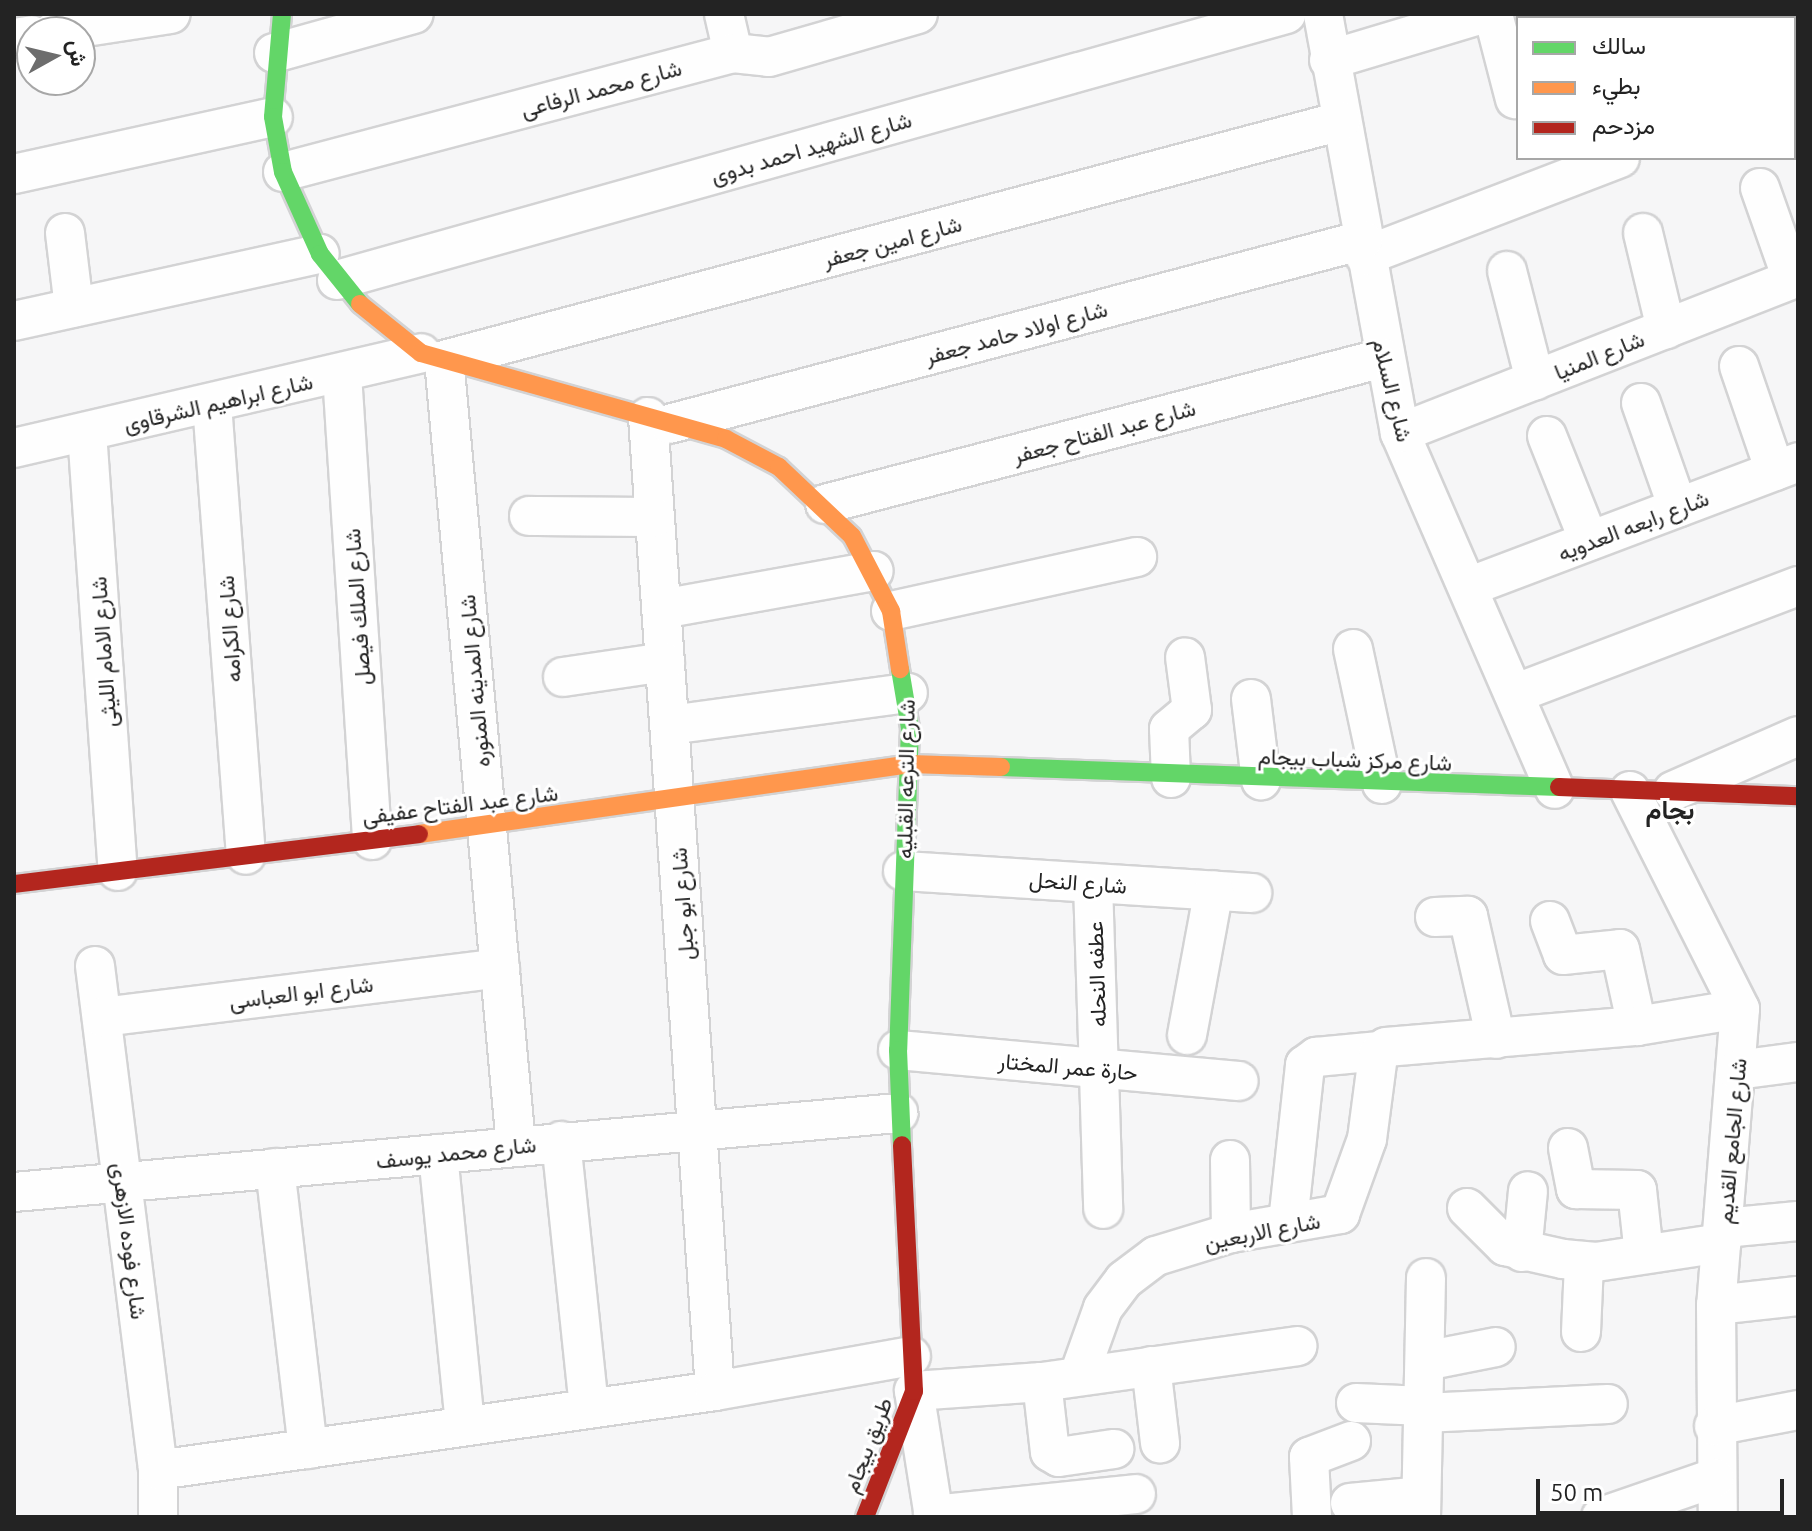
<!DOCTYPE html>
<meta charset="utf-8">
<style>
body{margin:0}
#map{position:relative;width:1812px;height:1531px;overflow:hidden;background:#f6f6f7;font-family:Ubuntu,Vazirmatn,sans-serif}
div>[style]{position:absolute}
.roads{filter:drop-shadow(2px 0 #d3d3d4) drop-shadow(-2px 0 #d3d3d4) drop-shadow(0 2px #d3d3d4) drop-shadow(0 -2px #d3d3d4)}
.street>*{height:38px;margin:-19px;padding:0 19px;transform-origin:19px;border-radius:19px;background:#fefefe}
.fast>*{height:18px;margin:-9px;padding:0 9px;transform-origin:9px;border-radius:9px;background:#63d668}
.slow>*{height:18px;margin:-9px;padding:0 9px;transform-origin:9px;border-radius:9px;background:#ff974d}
.jam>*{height:18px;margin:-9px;padding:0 9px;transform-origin:9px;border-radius:9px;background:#b3261e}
span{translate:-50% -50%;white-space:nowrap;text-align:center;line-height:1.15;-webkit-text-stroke:6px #fff;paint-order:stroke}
.street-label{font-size:22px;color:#232323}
.quarter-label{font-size:26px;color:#232323;font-weight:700}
.frame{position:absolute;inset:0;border:16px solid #232323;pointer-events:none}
.legend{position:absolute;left:1516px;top:16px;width:280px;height:144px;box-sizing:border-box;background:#fff;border:2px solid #a7a7a7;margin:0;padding:10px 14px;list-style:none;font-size:24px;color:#232323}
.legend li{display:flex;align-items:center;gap:16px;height:40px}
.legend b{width:40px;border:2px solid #a7a7a7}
.north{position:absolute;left:16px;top:16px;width:80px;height:80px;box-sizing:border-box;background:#fff;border:2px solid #a7a7a7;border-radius:50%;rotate:82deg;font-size:22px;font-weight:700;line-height:32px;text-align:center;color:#232323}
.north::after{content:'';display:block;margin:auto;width:28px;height:36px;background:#6d6d6d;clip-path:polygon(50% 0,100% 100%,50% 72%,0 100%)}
.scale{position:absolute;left:1536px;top:1479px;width:248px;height:36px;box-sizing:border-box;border:4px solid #232323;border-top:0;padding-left:10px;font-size:24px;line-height:28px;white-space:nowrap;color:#232323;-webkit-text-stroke:6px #fff;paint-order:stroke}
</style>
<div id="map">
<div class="roads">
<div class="street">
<i style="left:724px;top:14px;width:40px;rotate:77deg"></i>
<i style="left:1323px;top:14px;width:426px;rotate:79.6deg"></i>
<i style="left:1400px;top:433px;width:388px;rotate:66.5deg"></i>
<i style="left:1493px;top:14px;width:88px;rotate:75.5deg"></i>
<i style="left:1623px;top:14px;width:4px;rotate:63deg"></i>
<i style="left:53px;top:32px;width:119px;rotate:-8.7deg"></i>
<i style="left:14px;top:38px;width:18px;rotate:-9deg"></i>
<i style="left:274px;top:53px;width:145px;rotate:-15.6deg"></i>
<i style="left:1329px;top:60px;width:160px;rotate:-16.7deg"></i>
<i style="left:1794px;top:91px;width:4px;rotate:-14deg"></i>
<i style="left:283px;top:172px;width:465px;rotate:-14.8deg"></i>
<i style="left:733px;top:53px;width:36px;rotate:6deg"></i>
<i style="left:769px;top:57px;width:155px;rotate:-16.1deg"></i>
<i style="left:14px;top:174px;width:265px;rotate:-12.4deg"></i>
<i style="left:1760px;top:188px;width:96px;rotate:70.6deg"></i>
<i style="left:65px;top:233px;width:75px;rotate:83.1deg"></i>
<i style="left:1643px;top:233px;width:99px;rotate:76.5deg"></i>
<i style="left:1365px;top:256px;width:273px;rotate:-21deg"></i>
<i style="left:1507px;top:271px;width:113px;rotate:75.6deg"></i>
<i style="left:337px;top:280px;width:986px;rotate:-15.66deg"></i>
<i style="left:14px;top:321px;width:313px;rotate:-12.4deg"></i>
<i style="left:1739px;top:366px;width:111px;rotate:71.1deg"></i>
<i style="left:342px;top:374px;width:467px;rotate:86.3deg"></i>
<i style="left:1641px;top:403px;width:111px;rotate:70.6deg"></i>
<i style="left:212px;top:404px;width:452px;rotate:85.7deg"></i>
<i style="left:648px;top:417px;width:976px;rotate:86.06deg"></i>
<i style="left:669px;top:424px;width:718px;rotate:-14.85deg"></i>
<i style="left:87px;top:432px;width:440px;rotate:86deg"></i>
<i style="left:1400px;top:433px;width:427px;rotate:-21.4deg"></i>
<i style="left:1547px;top:436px;width:113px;rotate:68.2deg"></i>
<i style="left:14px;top:448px;width:418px;rotate:-13.1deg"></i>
<i style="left:825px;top:504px;width:577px;rotate:-14.66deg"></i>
<i style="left:529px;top:516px;width:126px;rotate:0.5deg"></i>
<i style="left:1468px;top:587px;width:353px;rotate:-20.7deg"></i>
<i style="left:662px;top:609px;width:215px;rotate:-10.2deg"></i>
<i style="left:891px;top:611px;width:252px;rotate:-12.4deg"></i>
<i style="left:1353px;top:649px;width:138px;rotate:77.9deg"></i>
<i style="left:563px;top:677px;width:103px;rotate:-8.4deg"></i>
<i style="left:1514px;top:694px;width:304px;rotate:-20.8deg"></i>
<i style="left:1251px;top:699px;width:82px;rotate:83deg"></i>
<i style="left:670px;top:725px;width:240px;rotate:-7.7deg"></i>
<i style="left:1171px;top:778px;width:49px;rotate:-92.3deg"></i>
<i style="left:1169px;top:729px;width:30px;rotate:-40deg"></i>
<i style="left:1192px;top:710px;width:53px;rotate:-97.5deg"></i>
<i style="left:1630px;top:791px;width:244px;rotate:63.2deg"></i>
<i style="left:1740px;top:1009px;width:297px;rotate:94.6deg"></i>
<i style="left:1716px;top:1305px;width:212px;rotate:89.5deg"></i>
<i style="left:1673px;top:791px;width:137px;rotate:-23.7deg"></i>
<i style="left:903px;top:871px;width:350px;rotate:3.6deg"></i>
<i style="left:1093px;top:883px;width:326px;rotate:88.2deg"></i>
<i style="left:1435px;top:917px;width:33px;rotate:-2deg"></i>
<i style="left:1468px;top:916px;width:126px;rotate:77.2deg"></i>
<i style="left:1550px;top:921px;width:36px;rotate:69deg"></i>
<i style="left:1563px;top:955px;width:57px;rotate:-6deg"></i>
<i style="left:1620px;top:949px;width:79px;rotate:77.6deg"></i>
<i style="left:95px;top:966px;width:508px;rotate:82.87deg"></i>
<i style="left:158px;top:1470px;width:47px;rotate:90deg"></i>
<i style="left:102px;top:1017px;width:401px;rotate:-7deg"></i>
<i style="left:1187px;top:1035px;width:147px;rotate:-79.5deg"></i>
<i style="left:898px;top:1050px;width:342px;rotate:5.2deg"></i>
<i style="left:1737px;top:1070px;width:62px;rotate:-7.5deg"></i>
<i style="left:561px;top:1141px;width:269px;rotate:84deg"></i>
<i style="left:516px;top:1145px;width:788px;rotate:-95.24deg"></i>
<i style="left:444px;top:360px;width:928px;rotate:-14.92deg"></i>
<i style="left:1568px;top:1148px;width:42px;rotate:79deg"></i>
<i style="left:1576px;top:1189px;width:61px;rotate:0.9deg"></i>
<i style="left:1637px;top:1190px;width:64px;rotate:83.8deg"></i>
<i style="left:438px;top:1154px;width:273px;rotate:84.3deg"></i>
<i style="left:1230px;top:1160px;width:73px;rotate:89.2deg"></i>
<i style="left:275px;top:1168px;width:283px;rotate:83.3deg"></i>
<i style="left:14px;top:1192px;width:888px;rotate:-5.11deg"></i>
<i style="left:1467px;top:1208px;width:54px;rotate:45deg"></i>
<i style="left:1505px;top:1246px;width:59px;rotate:12.6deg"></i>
<i style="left:1563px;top:1259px;width:33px;rotate:5deg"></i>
<i style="left:1596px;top:1262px;width:127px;rotate:-8.6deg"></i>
<i style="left:1288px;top:1222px;width:158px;rotate:-83.8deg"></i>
<i style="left:1305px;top:1065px;width:14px;rotate:-36deg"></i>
<i style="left:1316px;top:1057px;width:64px;rotate:-5.4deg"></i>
<i style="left:1724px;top:1228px;width:74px;rotate:-5.4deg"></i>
<i style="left:1522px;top:1252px;width:61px;rotate:-84.4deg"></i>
<i style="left:1716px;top:1305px;width:82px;rotate:-6.3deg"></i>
<i style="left:1581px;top:1332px;width:70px;rotate:-87.5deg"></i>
<i style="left:1425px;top:1361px;width:72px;rotate:-11.2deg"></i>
<i style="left:1151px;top:1366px;width:78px;rotate:83.3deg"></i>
<i style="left:1079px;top:1375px;width:71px;rotate:-70.3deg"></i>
<i style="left:1103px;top:1308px;width:35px;rotate:-53deg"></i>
<i style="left:1124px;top:1280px;width:40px;rotate:-37deg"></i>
<i style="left:1156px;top:1256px;width:78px;rotate:-17deg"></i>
<i style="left:1231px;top:1233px;width:111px;rotate:-9.9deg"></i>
<i style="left:1340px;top:1214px;width:80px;rotate:-70.2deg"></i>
<i style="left:1367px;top:1139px;width:85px;rotate:-82.5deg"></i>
<i style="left:1378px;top:1055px;width:11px;rotate:-45deg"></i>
<i style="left:1386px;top:1047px;width:252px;rotate:-4.8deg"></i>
<i style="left:1637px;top:1026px;width:104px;rotate:-9.4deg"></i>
<i style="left:1042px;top:1382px;width:70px;rotate:83.5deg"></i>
<i style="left:1050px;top:1452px;width:10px;rotate:29deg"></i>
<i style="left:1059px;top:1457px;width:56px;rotate:-8.3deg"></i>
<i style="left:1356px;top:1403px;width:68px;rotate:2.5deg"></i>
<i style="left:1424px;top:1413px;width:184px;rotate:-2.8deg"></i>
<i style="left:1714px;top:1426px;width:86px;rotate:-10.8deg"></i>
<i style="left:158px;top:1470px;width:563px;rotate:-8.07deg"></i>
<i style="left:715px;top:1391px;width:199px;rotate:-10.1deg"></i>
<i style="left:1350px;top:1503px;width:71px;rotate:-5.6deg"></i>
<i style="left:933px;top:1515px;width:204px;rotate:-5.9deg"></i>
<i style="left:934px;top:1517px;width:128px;rotate:-99deg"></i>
<i style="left:914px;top:1391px;width:128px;rotate:-4deg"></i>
<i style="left:1042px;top:1382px;width:258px;rotate:-8deg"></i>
<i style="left:1312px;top:1517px;width:60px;rotate:-92.9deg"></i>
<i style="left:1309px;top:1457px;width:45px;rotate:-20.9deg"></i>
<i style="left:1421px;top:1517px;width:239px;rotate:-88.8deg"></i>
<i style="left:1601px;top:1517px;width:120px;rotate:-19deg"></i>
</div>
<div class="fast">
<i style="left:282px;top:14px;width:103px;rotate:95deg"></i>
<i style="left:273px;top:117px;width:56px;rotate:79.7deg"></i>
<i style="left:283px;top:172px;width:90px;rotate:65.7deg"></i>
<i style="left:320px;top:254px;width:64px;rotate:51.3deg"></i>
<i style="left:900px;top:669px;width:60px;rotate:80.4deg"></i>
<i style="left:910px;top:728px;width:322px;rotate:92.1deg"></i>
<i style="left:898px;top:1050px;width:95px;rotate:87.6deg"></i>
<i style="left:1001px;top:767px;width:558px;rotate:2.05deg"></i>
</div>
<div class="slow">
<i style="left:360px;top:304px;width:78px;rotate:38.8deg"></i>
<i style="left:421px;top:353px;width:317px;rotate:15.7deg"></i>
<i style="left:726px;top:439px;width:60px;rotate:27.8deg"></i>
<i style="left:779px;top:467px;width:100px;rotate:43.4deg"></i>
<i style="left:852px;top:536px;width:85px;rotate:62.5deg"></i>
<i style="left:891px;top:611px;width:59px;rotate:81.2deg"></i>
<i style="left:419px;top:834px;width:496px;rotate:-8.1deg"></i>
<i style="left:910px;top:764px;width:91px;rotate:1.9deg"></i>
</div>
<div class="jam">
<i style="left:1559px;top:787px;width:239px;rotate:2.2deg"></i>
<i style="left:14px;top:884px;width:408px;rotate:-7deg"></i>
<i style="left:865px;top:1517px;width:135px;rotate:-68.7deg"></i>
<i style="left:914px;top:1391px;width:246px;rotate:-92.8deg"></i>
</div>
</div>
<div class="street-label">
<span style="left:601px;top:88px;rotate:-15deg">شارع محمد الرفاعى</span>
<span style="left:811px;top:147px;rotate:-16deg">شارع الشهيد احمد بدوى</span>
<span style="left:892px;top:241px;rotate:-15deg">شارع امين جعفر</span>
<span style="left:1016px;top:332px;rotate:-15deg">شارع اولاد حامد جعفر</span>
<span style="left:1599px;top:355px;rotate:-22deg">شارع المنيا</span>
<span style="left:1393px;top:390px;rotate:76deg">شارع السلام</span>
<span style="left:218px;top:402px;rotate:-13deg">شارع ابراهيم الشرقاوى</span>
<span style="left:1104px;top:431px;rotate:-15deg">شارع عبد الفتاح جعفر</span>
<span style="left:1633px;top:525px;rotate:-21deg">شارع رابعه العدويه</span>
<span style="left:357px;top:607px;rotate:-94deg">شارع الملك فيصل</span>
<span style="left:229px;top:629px;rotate:-94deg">شارع الكرامه</span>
<span style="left:103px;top:652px;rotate:-94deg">شارع الامام الليثى</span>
<span style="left:474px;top:681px;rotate:-95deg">شارع المدينه المنوره</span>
<span style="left:1355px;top:759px;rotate:2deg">شارع مركز شباب بيجام</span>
<span style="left:905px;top:779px;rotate:-89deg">شارع الترعه القبليه</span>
<span style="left:460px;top:804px;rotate:-7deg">شارع عبد الفتاح عفيفى</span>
<span style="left:1078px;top:882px;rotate:4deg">شارع النحل</span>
<span style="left:682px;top:904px;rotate:-94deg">شارع ابو جبل</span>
<span style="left:1096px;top:974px;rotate:-92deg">عطفه النحله</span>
<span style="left:301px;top:992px;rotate:-7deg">شارع ابو العباسى</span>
<span style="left:1068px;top:1066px;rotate:5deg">حارة عمر المختار</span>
<span style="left:1731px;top:1141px;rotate:-85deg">شارع الجامع القديم</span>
<span style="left:456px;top:1152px;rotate:-6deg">شارع محمد يوسف</span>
<span style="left:1262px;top:1231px;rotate:-11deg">شارع الاربعين</span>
<span style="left:130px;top:1241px;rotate:83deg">شارع فوده الازهرى</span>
<span style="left:867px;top:1445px;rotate:-69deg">طريق بيجام</span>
</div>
<div class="quarter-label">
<span style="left:1670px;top:810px">بجام</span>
</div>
<div class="frame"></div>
<ul class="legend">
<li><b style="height:10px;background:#63d668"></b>سالك</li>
<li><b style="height:10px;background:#ff974d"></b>بطيء</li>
<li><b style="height:10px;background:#b3261e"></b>مزدحم</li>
</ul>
<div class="north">ش</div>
<div class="scale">50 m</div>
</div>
